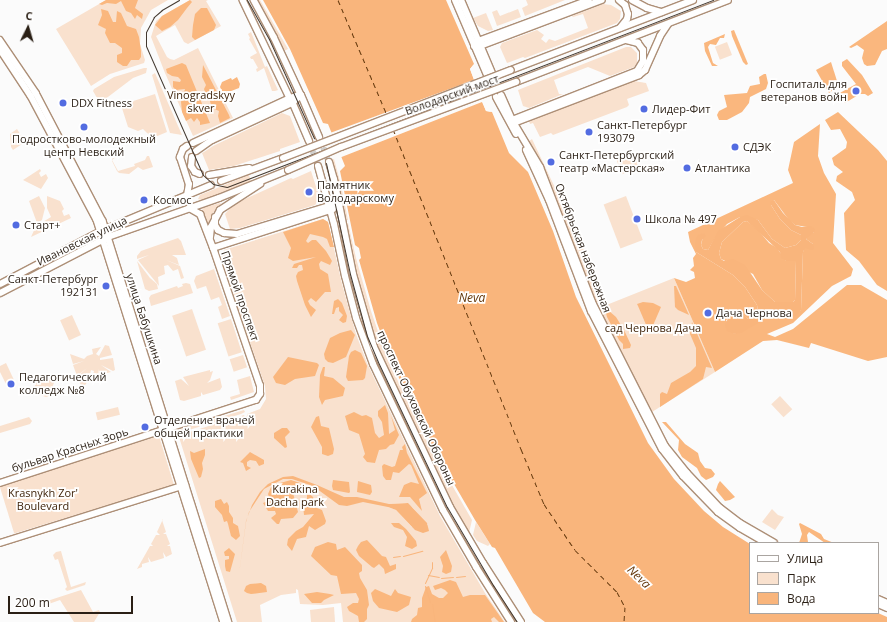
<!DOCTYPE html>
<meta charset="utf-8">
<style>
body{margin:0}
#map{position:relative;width:887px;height:622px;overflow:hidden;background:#fbfbfb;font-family:"Open Sans",sans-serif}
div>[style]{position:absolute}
.green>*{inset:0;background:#f9e1ce;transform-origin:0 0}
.forest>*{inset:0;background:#fab77e}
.water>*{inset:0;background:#f9b57c}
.pier>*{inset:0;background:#fbfbfb}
.stream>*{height:1px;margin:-0.5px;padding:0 0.5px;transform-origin:0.5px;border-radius:0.5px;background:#f9b57c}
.ferry>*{height:1px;margin-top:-0.5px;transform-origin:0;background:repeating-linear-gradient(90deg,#663a0e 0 5px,transparent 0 9px)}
.primary-tunnel>*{height:6px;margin-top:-3px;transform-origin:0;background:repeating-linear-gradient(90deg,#d1cfcd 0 6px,transparent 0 9px)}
.roads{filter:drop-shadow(1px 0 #ad8f77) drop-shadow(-1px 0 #ad8f77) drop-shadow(0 1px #ad8f77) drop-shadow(0 -1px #ad8f77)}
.secondary>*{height:5.5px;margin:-2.75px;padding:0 2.75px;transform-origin:2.75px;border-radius:2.75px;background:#fff}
.primary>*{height:6px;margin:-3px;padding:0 3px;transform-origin:3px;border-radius:3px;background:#fff}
.tram>*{height:1px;margin:-0.5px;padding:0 0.5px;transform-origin:0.5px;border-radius:0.5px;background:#433930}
.bridges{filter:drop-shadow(1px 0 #ad8f77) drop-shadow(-1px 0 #ad8f77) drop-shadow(0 1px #ad8f77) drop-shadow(0 -1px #ad8f77)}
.primary-bridge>*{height:6px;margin:-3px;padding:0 3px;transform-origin:3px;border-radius:3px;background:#fff}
.dots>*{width:11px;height:11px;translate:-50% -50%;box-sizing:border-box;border:2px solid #fff;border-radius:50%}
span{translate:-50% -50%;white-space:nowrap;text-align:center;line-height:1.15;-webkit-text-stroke:3.5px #fff;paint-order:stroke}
.poi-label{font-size:11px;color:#2a1f15}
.right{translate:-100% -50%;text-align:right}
.left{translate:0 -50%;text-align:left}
.street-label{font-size:11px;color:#2a1f15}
.park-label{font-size:11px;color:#40250c}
.water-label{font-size:12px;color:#663a0e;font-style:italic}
.legend{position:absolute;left:749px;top:542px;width:130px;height:72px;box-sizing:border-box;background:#fff;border:1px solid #aaa5a1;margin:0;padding:5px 7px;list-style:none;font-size:12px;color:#2a1f15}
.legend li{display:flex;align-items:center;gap:8px;height:20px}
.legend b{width:20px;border:1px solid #aaa5a1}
.north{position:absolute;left:8px;top:8px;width:40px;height:40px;-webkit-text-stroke:3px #fff;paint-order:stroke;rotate:5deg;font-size:11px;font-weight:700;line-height:16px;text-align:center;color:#2a1f15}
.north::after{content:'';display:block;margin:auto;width:14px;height:18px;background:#2a1f15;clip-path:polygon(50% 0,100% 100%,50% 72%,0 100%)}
.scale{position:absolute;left:8px;top:596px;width:125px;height:18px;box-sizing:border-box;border:2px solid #2a1f15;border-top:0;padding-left:5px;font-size:12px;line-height:14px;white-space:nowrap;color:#2a1f15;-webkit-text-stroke:3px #fff;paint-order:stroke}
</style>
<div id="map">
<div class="green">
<i style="clip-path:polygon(106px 0,168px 0,151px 10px,141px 28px,140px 44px,145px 60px,144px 63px,110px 74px,91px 86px,56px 29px)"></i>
<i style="clip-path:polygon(190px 0,208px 0,206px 1px,221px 26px,188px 44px,184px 42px,175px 25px,156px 36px,167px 57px,170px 59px,174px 60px,198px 48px,233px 118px,193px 136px,165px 73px,151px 37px,156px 21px,162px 16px)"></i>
<i style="clip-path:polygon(257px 0,260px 0,288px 49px,284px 51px)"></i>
<i style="clip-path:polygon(526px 0,565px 0,525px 16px,522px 8px,528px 5px)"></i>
<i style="clip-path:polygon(603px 4px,611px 5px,621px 11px,620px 19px,617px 23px,525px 58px,523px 57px,507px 63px,500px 47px,502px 43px,537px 30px,544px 35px,541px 39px,546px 43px,549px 39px,555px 41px,588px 28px,583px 14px,573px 17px,572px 16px)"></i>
<i style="clip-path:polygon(518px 9px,521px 17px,497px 26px,492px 12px,497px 10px,500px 16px)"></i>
<i style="clip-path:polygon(486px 13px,493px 30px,488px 31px,478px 26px,473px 18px)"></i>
<i style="clip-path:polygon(251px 32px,265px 67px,267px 66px,278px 90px,275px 91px,272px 91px,264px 68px,257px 72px,256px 69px,258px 68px,253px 59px,251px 59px,250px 57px,257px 53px,249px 39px,250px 38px,248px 34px)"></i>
<i style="left:727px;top:42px;width:14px;height:13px;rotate:69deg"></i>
<i style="clip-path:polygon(626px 47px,631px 47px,637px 53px,637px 63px,634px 67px,610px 76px,588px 67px,554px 80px,559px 94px,563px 94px,529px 108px,523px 106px,518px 90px)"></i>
<i style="clip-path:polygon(144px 68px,147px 68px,146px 73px,133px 78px,100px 103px,93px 91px,94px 89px,114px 77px)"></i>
<i style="clip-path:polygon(155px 73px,182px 135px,170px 133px,152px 75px)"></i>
<i style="clip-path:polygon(634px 81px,646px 83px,649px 91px,627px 99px,629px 105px,627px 107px,553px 135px,551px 133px,540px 137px,533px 123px,530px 124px,529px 121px)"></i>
<i style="clip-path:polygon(155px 94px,167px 132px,155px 137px,147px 133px,143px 129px,138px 131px,128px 127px,121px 105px)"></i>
<i style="clip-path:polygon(282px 113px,290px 116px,300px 142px,280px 149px,280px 151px,234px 166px,209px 170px,202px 153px,204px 152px,213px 146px)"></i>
<i style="clip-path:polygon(17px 129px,25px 142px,13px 150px,11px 147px,10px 134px)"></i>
<i style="clip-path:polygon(532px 139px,557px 192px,565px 199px,602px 299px,595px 304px,547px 177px,528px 142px)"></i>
<i style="left:632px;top:150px;width:19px;height:18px;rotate:69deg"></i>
<i style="clip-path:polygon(122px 152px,112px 160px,118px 171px,135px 166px,134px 164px,145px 160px,147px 156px,149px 156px,153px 167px,143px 170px,138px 167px,129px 174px,119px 173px,117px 171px,112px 161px,112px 159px)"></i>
<i style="clip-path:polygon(334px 159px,341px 185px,348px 220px,345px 220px,331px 160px)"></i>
<i style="clip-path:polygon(40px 169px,41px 171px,39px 173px,41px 177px,46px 174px,48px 178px,41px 189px,23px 180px)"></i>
<i style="clip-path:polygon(311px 171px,320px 199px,315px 205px,240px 228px,230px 229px,225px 214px,234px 204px,291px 178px,293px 179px)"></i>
<i style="clip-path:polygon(249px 175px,251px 182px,202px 200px,198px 199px,200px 195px)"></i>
<i style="clip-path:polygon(39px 196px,45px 208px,42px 220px,37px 223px,29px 201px)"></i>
<i style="clip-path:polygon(47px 196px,60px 201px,64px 209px,62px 211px,64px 216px,69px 214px,71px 218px,31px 237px,36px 226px,51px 217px,47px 208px)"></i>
<i style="left:626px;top:196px;width:47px;height:24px;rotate:69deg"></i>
<i style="clip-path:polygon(220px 203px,221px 204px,212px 214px,208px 227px,202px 208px)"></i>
<i style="clip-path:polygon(evenodd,323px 219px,328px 222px,342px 284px,356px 334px,367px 363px,440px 516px,485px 593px,505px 622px,343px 622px,341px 603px,323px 605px,300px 604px,298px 590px,296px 589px,296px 593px,281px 595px,260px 605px,262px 622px,237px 622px,179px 437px,180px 435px,244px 415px,245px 417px,247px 416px,247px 414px,260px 409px,266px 399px,265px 386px,221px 258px,224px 250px,323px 219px,406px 503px,413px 508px,428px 525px,412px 527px,396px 510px,388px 507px,389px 504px,406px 503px)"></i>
<i style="clip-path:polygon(346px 223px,348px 223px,356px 258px,371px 311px,387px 358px,426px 440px,472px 520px,469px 533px,454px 507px,377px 346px,359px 285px)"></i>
<i style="clip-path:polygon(178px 238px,181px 241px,186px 255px,172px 255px,177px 258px,179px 265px,166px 260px,180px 266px,184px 278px,181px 279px,178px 269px,173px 271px,168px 265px,164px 266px,165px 274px,158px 277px,159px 286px,138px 260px,149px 255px,137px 259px,137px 256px,141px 251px)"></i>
<i style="clip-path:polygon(137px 261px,150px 278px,157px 284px,158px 289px,149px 291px,145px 289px)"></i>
<i style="clip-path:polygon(214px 269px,230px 316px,222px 319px,218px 307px,222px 305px,219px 297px,211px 300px,206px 286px,197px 289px,194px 281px,196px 276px)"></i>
<i style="clip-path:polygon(674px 278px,715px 372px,652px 412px,599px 308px)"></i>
<i style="clip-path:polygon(186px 283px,190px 284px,193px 293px,151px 306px,149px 298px,151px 295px,177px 286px,178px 288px,183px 286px,182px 284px)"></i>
<i style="left:192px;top:309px;width:43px;height:21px;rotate:71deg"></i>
<i style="left:72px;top:315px;width:22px;height:13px;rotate:66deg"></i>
<i style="left:231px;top:319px;width:35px;height:14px;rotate:72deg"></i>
<i style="clip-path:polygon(105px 345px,109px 346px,112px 355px,100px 358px,100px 360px,113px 358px,115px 370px,113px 371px,101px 365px,111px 372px,100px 375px,98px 369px,99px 376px,92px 378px,94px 371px,91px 370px,89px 380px,85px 385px,82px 387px,77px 377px,87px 368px,77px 376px,73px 365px,84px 361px,73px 364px,70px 354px,84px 359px,87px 356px,93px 354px,92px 349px,101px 347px,96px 354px,99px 356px)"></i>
<i style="left:243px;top:355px;width:13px;height:14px;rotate:72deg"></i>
<i style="clip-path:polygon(6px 363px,14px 380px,6px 384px,0 372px,0 366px)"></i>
<i style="clip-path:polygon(210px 370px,210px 372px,213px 371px,210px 380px,207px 383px,220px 378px,222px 387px,220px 390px,203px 395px,201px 392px,201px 396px,184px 401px,180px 400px,175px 381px,181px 379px,189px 386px,183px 377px)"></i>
<i style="clip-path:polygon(38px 374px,55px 380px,49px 396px,46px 397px,33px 393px)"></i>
<i style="clip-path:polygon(250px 376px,254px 392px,231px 400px,230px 397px,240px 394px,237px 380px)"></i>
<i style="left:780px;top:396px;width:18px;height:12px;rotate:47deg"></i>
<i style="left:118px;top:407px;width:8px;height:23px;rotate:76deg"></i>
<i style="clip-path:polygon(244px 410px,245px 412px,241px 414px,179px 433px,178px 430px)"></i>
<i style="clip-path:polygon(29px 417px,32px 421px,30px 424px,0 433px,0 426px)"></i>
<i style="left:159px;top:436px;width:51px;height:167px;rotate:73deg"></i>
<i style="clip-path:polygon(772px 509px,778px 515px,784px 517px,775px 530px,762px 522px)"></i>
<i style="clip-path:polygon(164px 518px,162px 520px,166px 532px,163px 534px,166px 534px,170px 544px,167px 546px,170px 546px,172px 554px,166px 557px,163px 552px,164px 558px,151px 562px,148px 557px,149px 562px,142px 564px,142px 567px,137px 569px,150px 546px,153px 546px,151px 544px,156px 535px,160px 535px,157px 532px,163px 519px)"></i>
<i style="clip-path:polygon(476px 522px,490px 544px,488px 546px,477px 541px,473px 535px)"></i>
<i style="clip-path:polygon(61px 551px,71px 587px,86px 582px,85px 585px,67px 591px,65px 589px,67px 587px,58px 559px,55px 560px,53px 555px,56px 552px)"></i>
<i style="clip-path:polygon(81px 590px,93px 612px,99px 610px,100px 612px,94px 622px,74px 622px,60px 600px,43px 606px,41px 603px)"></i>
<i style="clip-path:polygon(334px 607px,335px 622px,311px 622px,310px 610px)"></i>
</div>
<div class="forest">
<i style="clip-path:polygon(106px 0,138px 0,135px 8px,143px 14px,142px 19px,137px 15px,135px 19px,131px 13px,126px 11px,121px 1px,116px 4px,107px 3px,102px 5px,99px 4px)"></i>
<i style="clip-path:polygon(190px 0,192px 2px,187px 8px,178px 20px,170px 27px,162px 31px,155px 25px,162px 16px)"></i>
<i style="clip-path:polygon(201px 8px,207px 8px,216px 25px,214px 30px,195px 40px,192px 37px,193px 25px,195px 14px)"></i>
<i style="clip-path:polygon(101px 9px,108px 11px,113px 22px,116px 22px,117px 11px,121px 13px,127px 26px,136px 29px,139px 37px,141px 51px,141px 57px,139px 60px,131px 60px,127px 66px,123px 66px,117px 62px,117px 55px,122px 53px,122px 48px,115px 43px,110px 43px,105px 33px,106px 29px,98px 25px,102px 15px)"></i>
<i style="clip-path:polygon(887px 21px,887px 49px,882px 51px,875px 65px,867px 66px,864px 64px,862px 58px,864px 50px,857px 45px,851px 48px,849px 47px)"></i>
<i style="clip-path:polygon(734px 30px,748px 64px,746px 65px,743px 62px,732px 36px,731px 31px)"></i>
<i style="clip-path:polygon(725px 34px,724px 38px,720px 38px,716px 45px,710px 44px,708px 47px,713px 63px,718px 66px,712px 66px,705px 51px,704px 43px)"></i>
<i style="clip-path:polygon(847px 59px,862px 75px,873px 93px,868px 96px,865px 94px,860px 94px,845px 103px,839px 98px,838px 94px,856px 84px,842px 66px,842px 62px)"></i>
<i style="clip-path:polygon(831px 62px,837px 81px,836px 88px,829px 93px,816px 70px)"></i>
<i style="clip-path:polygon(182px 63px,186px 65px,210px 123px,200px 125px,200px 122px,197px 118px,194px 122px,191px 118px,186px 121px,182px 112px,181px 102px,185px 89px,176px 90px,173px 87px,173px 81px,180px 82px,181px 80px,178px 77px,172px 76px,167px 73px,166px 69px)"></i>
<i style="clip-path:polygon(203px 65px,229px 115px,230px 118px,220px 123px,218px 116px,219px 111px,212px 108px,209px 98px,206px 95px,204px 89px,206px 85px,202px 77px)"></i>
<i style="clip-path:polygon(764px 74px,766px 74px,768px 83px,766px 89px,750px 97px,749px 103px,742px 112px,727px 120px,719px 120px,717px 115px,719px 111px,727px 107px,724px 95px,747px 93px,750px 86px,760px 84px,759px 77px)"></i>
<i style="clip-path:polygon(237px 77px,240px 84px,239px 88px,226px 93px,223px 93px,220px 87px,222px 82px,231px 78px,232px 80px)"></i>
<i style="clip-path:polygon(838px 112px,878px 150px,887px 161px,887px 291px,877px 285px,859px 261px,846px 250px,844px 213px,855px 200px,852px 192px,836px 181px,837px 176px,843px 172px,834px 165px,832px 158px,846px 148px,847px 142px,840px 129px,831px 130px,825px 120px)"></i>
<i style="clip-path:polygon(evenodd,820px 124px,818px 156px,824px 173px,836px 194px,833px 243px,853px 269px,851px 276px,832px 286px,793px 323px,767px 334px,775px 337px,793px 329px,847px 285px,861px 285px,887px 300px,887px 357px,868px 361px,811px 343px,809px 348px,777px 340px,763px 341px,715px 372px,674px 278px,686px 282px,695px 278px,694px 272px,690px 270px,694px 266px,693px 258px,696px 254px,690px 242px,688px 232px,793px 183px,788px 170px,794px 142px,820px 124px,774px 200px,789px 220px,795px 225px,807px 227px,814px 232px,808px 235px,806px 239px,813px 244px,804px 248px,803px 252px,801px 310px,787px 318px,777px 314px,772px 315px,734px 334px,726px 320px,741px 313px,748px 319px,753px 317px,758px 312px,757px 305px,745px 287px,733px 275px,696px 252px,704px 233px,701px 245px,703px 249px,708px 250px,715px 238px,727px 224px,740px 217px,758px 220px,772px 239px,785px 248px,796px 245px,801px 240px,801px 235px,791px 230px,780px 219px,771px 205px,774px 200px)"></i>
<i style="clip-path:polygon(323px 219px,328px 222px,334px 247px,330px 247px,327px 239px,323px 237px,310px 234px,306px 241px,308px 243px,312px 240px,316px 240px,326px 251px,332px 261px,330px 265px,321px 261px,319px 264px,320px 269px,328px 274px,331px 292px,325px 292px,316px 302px,311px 298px,308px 301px,310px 305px,316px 310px,311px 317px,305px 305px,297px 281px,296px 276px,298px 272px,303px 270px,302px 265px,299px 265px,297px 268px,292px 268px,294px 264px,316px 257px,293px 261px,288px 258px,291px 248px,283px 232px)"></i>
<i style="clip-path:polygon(747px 221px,758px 230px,769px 243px,777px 248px,786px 261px,796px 261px,795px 300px,793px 302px,775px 302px,762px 290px,753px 274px,721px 259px,719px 253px,722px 242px,743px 222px)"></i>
<i style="clip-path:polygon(674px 286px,676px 286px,689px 315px,678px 310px,675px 307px)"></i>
<i style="clip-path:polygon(338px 299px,342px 303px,347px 316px,346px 322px,343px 323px,339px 320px,343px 315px,339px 311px,339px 307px,336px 308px,334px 314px,332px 314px,334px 301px)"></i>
<i style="clip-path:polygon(643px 302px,653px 303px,661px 307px,651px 330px,647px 327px,638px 306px,637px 304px)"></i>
<i style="clip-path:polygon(609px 311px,616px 317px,624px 330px,631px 345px,630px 348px,623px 349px,623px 344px,619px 340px,607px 317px,606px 313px)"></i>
<i style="clip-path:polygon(692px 322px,712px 368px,706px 367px,703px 379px,660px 407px,660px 394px,662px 392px,667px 394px,671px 383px,690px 372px,696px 366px,696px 348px,690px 334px)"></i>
<i style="clip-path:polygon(351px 330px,355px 335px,346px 357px,333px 363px,328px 362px,325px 359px,324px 354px,330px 338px,340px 333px)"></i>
<i style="clip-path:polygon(355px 350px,361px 353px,367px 366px,365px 378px,363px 380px,348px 381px,346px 377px,349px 356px,351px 352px)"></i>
<i style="clip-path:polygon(288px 357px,317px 363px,319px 365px,315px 376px,295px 379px,285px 385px,276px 383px,273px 377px)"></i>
<i style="clip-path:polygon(323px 367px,325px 367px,324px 376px,333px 378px,345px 388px,343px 396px,325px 400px,322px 405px,319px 397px,320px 375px)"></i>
<i style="clip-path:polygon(385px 405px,388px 413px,389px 434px,395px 430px,391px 416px,399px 435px,394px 444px,390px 445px,386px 449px,379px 450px,375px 463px,367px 462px,363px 457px,365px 454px,359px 434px,349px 430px,345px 416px,354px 412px,362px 416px,366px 415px,372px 418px,375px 433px,379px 438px,384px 435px,382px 422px,378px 416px,378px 411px)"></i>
<i style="clip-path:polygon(319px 416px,321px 426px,329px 428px,334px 449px,333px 454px,328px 456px,322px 454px,322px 447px,311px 427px,316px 417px)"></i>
<i style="clip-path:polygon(662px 422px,666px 422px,685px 444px,698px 453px,700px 461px,705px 468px,711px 469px,715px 474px,713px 477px,706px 480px,701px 476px,697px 468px,682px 457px,678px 450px,679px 440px)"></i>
<i style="clip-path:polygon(282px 428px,287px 428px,290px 432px,285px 437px,287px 447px,285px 448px,274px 438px,274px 433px)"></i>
<i style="clip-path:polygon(405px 444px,407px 453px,427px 493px,419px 499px,422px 511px,410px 497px,399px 497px,404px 485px,411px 482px,419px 484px,411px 465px,409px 464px,399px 473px,393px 472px,391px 480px,386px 480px,383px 476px,382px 466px,384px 464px,392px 467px,395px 466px,400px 450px,403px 450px,402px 447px)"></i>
<i style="clip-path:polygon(205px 449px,205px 455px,202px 463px,203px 469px,201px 477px,199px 478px,191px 459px,190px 451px,194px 453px)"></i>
<i style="clip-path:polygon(250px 452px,264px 460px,264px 464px,259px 466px,256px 461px,250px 460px,247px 462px,247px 466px,251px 468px,246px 471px,243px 463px,240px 462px)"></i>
<i style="clip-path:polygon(291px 480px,300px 483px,301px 486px,293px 493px,298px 512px,293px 518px,281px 519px,279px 524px,277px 524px,271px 518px,276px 514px,275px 511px,268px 511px,263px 503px,270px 500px,268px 494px,271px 487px,280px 483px)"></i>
<i style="clip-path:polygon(333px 480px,349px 482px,350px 492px,349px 493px,333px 490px,332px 486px)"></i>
<i style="clip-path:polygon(358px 481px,371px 485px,372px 492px,370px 495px,357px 492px)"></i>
<i style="clip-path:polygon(720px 481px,735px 497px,730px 500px,725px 501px,716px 490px,718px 484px)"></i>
<i style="clip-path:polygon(307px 492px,313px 497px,317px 508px,322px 510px,326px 521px,325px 524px,315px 530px,309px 526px,306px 537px,297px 539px,292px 551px,287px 545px,288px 539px,296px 531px,303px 527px,314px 514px,304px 515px,303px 505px,307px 498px)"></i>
<i style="clip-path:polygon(221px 499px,224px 504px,227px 502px,229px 506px,229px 512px,233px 518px,233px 523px,238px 526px,240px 536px,236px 540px,231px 536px,228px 524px,227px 521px,224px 522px,222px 515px,215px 507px,215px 501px)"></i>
<i style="clip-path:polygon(391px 523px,399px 523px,406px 529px,416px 541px,417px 546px,412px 549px,405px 546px,407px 537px,403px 530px,394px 527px)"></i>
<i style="clip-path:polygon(800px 523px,821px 534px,824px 539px,834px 543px,825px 543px,809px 532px,807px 535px,808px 542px,810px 543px,799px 543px,802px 534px,799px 524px)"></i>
<i style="clip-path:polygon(367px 540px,382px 556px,386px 557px,390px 566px,396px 564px,396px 569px,385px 574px,384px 569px,379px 564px,374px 568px,372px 567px,359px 556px,356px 550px,358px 546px,361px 542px)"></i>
<i style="clip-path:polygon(328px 542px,336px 544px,337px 550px,345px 547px,362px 565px,362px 571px,359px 573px,360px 578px,367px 590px,369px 605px,367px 609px,367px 619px,364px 622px,359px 622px,358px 616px,349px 611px,347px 607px,353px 603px,358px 603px,359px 599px,356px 593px,341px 594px,337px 576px,331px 575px,311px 556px,315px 547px)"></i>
<i style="clip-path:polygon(229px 548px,235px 554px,230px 572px,226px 571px,225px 566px,225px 560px,229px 559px,229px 556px,225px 556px,224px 552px)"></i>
<i style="clip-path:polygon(446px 550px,452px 566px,451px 572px,446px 574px,442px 572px,443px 566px,440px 557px)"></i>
<i style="clip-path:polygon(450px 580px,456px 582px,463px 597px,470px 595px,485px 595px,504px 622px,499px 622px,494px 617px,491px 619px,492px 622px,411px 622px,412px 619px,417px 615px,418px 608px,422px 607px,422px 598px,426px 587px,429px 586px,432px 594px,439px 598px,443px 598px,448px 593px,445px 590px,441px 588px,435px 590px,433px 586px)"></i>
<i style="clip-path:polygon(261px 583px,266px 586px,267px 592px,251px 594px,247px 593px,244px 591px,246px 586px,250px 584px)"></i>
<i style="clip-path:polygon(375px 589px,391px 596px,395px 589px,398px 593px,411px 597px,409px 605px,397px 612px,379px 608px,373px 601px,371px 593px)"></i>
<i style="clip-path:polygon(317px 592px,330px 594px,334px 595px,324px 600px,321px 603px,312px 603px,304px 594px)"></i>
</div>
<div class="water">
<i style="clip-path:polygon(263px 0,446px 0,474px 64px,470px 69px,486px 111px,492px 112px,509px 153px,528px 172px,553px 231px,576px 297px,648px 443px,674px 479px,704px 511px,723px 527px,750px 544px,750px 613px,878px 613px,887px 617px,887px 622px,545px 622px,533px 613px,495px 548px,492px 547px,475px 520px,429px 441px,430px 439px,426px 429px,422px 427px,392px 363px,377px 323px,359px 260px,361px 258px,359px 248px,355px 245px,340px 171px,345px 166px,328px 124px,323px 123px,290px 49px)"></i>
<i style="clip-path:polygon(evenodd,774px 200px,783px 213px,795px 225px,802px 227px,811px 226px,815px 229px,814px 232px,806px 239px,813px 244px,814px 249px,812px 250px,805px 248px,803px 252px,801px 310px,796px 316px,787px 318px,777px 314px,772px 315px,741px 333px,734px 334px,727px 331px,725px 325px,730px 314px,735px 312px,742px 313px,748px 319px,758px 312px,757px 305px,745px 287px,733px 275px,696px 252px,695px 244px,696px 238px,698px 235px,704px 233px,706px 236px,702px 240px,701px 245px,703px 249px,708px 250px,718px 231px,740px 217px,747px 215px,758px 220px,772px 239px,785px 248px,796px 245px,801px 240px,801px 235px,791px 230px,780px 219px,771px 205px,770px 202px,774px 200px,747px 221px,780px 252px,781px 258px,786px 261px,796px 261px,795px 300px,793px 302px,775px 302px,762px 290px,745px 265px,733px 259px,724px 261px,721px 259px,719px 253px,722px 242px,743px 222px,747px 221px)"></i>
<i style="clip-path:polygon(293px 476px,317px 485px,344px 497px,357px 497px,389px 504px,408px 503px,427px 523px,429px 531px,423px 533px,415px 530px,396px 510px,388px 507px,363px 502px,347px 506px,339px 505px,313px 486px,292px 479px,283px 479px,264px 489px,249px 512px,246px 522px,238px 582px,246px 521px,252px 505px,260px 492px,268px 484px,283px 477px)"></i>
</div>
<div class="pier">
<i style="clip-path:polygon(474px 64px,472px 69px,488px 110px,492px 112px,486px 111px,482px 102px,339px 158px,330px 133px,474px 80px,470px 69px)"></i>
</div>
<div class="stream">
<i style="left:403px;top:556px;width:20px;rotate:-15deg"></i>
<i style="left:393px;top:557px;width:7px;rotate:-8deg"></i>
<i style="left:428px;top:575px;width:11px;rotate:10deg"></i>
<i style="left:456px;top:577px;width:9px;rotate:-6deg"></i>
<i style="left:441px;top:578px;width:12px;rotate:-5deg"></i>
<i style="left:425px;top:583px;width:17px;rotate:-65deg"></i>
<i style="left:432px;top:568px;width:6px;rotate:-90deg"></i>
<i style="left:425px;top:586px;width:17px;rotate:73deg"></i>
<i style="left:432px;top:604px;width:18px;rotate:81deg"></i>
</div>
<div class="ferry">
<i style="left:338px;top:0;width:125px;rotate:66.9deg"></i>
<i style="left:393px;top:129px;width:345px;rotate:68.2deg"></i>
<i style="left:521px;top:449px;width:60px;rotate:67.3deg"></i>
<i style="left:544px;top:504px;width:55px;rotate:56deg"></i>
<i style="left:575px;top:550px;width:59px;rotate:45deg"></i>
<i style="left:617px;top:592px;width:17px;rotate:62deg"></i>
<i style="left:625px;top:607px;width:15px;rotate:94deg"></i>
</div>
<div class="primary-tunnel">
<i style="left:492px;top:73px;width:22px;rotate:68deg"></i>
<i style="left:487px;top:75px;width:24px;rotate:68deg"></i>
<i style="left:320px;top:139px;width:25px;rotate:69deg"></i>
<i style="left:309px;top:141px;width:27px;rotate:70deg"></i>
</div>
<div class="roads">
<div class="secondary">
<i style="left:243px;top:0;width:109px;rotate:64.4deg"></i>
<i style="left:254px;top:0;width:42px;rotate:61.6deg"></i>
<i style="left:274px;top:37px;width:64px;rotate:65deg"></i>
<i style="left:0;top:40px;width:64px;rotate:55.8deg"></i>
<i style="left:36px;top:93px;width:144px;rotate:62.4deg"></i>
<i style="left:103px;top:221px;width:420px;rotate:72.6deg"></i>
<i style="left:0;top:49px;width:56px;rotate:56.6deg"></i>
<i style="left:31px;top:96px;width:140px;rotate:62deg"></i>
<i style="left:97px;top:220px;width:422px;rotate:72.5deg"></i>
<i style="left:0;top:483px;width:269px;rotate:-18deg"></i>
<i style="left:256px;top:400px;width:7px;rotate:-56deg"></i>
<i style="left:260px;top:394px;width:8px;rotate:-90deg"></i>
<i style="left:260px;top:386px;width:146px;rotate:-108.8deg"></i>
<i style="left:0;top:543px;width:194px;rotate:-17.4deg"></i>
</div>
<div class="primary">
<i style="left:455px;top:0;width:82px;rotate:66.9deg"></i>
<i style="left:461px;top:0;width:79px;rotate:67deg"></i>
<i style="left:619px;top:0;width:8px;rotate:40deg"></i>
<i style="left:625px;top:5px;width:9px;rotate:72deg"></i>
<i style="left:628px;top:14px;width:5px;rotate:101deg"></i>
<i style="left:627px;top:19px;width:11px;rotate:128deg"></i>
<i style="left:632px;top:0;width:17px;rotate:28deg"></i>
<i style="left:647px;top:8px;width:15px;rotate:16deg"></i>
<i style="left:478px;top:41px;width:118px;rotate:-20.3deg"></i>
<i style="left:474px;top:46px;width:6px"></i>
<i style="left:480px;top:46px;width:130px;rotate:-20.7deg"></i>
<i style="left:511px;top:70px;width:195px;rotate:-21deg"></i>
<i style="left:516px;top:82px;width:227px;rotate:-21.1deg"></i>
<i style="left:301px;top:95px;width:46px;rotate:66.8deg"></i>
<i style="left:501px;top:95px;width:27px;rotate:66deg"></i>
<i style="left:512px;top:120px;width:55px;rotate:59.2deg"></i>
<i style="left:540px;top:167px;width:145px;rotate:68.9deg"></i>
<i style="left:592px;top:302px;width:161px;rotate:63.1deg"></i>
<i style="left:665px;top:446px;width:35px;rotate:51deg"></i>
<i style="left:687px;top:473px;width:48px;rotate:46.7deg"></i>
<i style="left:720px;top:508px;width:25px;rotate:37deg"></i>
<i style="left:740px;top:523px;width:39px;rotate:30deg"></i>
<i style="left:496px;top:97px;width:42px;rotate:61.6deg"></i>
<i style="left:291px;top:99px;width:46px;rotate:66.8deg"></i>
<i style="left:512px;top:120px;width:134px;rotate:-21.4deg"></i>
<i style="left:637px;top:71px;width:12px;rotate:-59deg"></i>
<i style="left:643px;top:61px;width:11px;rotate:-90deg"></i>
<i style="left:643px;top:50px;width:9px;rotate:-126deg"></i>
<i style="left:638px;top:43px;width:12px;rotate:-166deg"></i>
<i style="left:511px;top:124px;width:137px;rotate:-20.9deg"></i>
<i style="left:639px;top:75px;width:8px;rotate:-40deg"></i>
<i style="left:645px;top:70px;width:37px;rotate:-66deg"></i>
<i style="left:660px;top:36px;width:14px;rotate:-56deg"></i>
<i style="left:193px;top:143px;width:107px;rotate:-24.9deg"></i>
<i style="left:290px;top:98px;width:9px;rotate:-18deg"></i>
<i style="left:187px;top:146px;width:5px;rotate:143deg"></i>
<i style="left:183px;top:149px;width:9px;rotate:111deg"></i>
<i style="left:180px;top:157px;width:28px;rotate:72deg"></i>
<i style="left:189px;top:184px;width:11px;rotate:100deg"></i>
<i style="left:526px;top:150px;width:55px;rotate:65.3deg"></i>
<i style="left:549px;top:200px;width:119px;rotate:69.3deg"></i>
<i style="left:591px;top:311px;width:155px;rotate:62.8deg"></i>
<i style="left:662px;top:449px;width:34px;rotate:52deg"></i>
<i style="left:683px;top:476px;width:50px;rotate:45.8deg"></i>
<i style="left:718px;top:512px;width:27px;rotate:36deg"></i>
<i style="left:740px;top:528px;width:30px;rotate:30deg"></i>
<i style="left:196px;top:151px;width:19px;rotate:-35deg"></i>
<i style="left:212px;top:140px;width:88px;rotate:-24.8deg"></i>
<i style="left:292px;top:103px;width:12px;rotate:-42deg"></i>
<i style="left:192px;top:157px;width:9px;rotate:96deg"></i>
<i style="left:191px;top:166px;width:7px;rotate:56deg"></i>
<i style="left:195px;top:172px;width:5px;rotate:22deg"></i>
<i style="left:329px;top:162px;width:18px;rotate:74deg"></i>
<i style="left:334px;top:179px;width:97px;rotate:78.7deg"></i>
<i style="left:353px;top:274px;width:76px;rotate:74deg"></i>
<i style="left:374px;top:347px;width:177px;rotate:64.6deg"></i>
<i style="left:450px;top:507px;width:65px;rotate:59.5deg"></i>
<i style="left:483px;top:563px;width:70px;rotate:57.2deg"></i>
<i style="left:318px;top:166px;width:60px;rotate:74.6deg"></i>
<i style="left:334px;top:224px;width:53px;rotate:78.1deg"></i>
<i style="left:345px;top:276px;width:43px;rotate:75.3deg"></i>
<i style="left:356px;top:318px;width:49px;rotate:69.7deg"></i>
<i style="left:373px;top:364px;width:162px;rotate:64.4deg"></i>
<i style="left:443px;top:510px;width:66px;rotate:59.9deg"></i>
<i style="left:476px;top:567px;width:65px;rotate:57.5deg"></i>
<i style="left:209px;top:175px;width:41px;rotate:-9.9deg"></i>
<i style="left:221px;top:181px;width:66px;rotate:-20.4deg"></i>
<i style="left:189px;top:208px;width:13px;rotate:29deg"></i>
<i style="left:200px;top:214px;width:36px;rotate:69deg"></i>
<i style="left:213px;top:248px;width:126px;rotate:-18deg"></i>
<i style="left:215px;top:217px;width:8px;rotate:90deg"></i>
<i style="left:215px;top:225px;width:6px;rotate:59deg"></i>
<i style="left:218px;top:230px;width:7px;rotate:27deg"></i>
<i style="left:224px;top:233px;width:13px;rotate:4deg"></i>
<i style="left:237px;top:234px;width:96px;rotate:-16.9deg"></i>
<i style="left:329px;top:206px;width:10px"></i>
<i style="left:210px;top:237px;width:10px;rotate:-84deg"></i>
<i style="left:211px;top:227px;width:19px;rotate:-62deg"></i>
<i style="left:220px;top:210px;width:48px;rotate:-33deg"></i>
<i style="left:0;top:284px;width:114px;rotate:-27.7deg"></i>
<i style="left:101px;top:231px;width:119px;rotate:-22.7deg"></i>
<i style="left:0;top:293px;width:122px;rotate:-27.4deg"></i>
<i style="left:108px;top:237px;width:118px;rotate:-19.4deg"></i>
<i style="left:219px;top:198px;width:74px;rotate:-22.1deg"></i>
<i style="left:878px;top:599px;width:10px;rotate:24deg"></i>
<i style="left:878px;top:604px;width:10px;rotate:24deg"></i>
</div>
</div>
<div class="tram">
<i style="left:179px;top:0;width:20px;rotate:150deg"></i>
<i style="left:162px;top:10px;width:11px;rotate:139deg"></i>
<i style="left:154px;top:17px;width:17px;rotate:118deg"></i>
<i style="left:146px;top:32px;width:14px;rotate:90deg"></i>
<i style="left:146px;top:46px;width:141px;rotate:66.2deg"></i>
<i style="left:203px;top:175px;width:13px;rotate:42deg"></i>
<i style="left:213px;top:184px;width:14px;rotate:12deg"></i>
<i style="left:227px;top:187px;width:521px;rotate:-21.05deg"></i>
<i style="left:247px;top:0;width:45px;rotate:60.6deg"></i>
<i style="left:269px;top:39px;width:109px;rotate:65.6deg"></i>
<i style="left:326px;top:163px;width:114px;rotate:77.8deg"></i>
<i style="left:350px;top:274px;width:64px;rotate:74.7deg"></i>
<i style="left:367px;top:336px;width:28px;rotate:67deg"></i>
<i style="left:378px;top:362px;width:161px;rotate:64.6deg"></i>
<i style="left:447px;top:507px;width:91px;rotate:59.5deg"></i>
<i style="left:493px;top:585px;width:44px;rotate:57deg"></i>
</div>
<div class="bridges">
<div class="primary-bridge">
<i style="left:283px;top:158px;width:244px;rotate:-21.1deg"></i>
<i style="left:288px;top:170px;width:58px;rotate:-23.5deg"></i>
<i style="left:341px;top:147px;width:187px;rotate:-20.4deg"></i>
</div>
</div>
<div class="dots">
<i style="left:856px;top:91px;background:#536ce1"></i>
<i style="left:63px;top:103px;background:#536ce1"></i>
<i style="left:644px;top:109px;background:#536ce1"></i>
<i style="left:84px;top:127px;background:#536ce1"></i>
<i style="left:589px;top:132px;background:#536ce1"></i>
<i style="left:735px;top:147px;background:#536ce1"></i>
<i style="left:551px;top:162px;background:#536ce1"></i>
<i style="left:687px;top:168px;background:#536ce1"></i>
<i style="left:309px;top:192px;background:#536ce1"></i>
<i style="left:144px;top:200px;background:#536ce1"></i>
<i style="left:637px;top:219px;background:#536ce1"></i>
<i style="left:16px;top:225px;background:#536ce1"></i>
<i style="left:106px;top:286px;background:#536ce1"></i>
<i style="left:708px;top:313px;background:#536ce1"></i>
<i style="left:11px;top:384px;background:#536ce1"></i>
<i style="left:145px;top:427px;background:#536ce1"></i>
</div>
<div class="poi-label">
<span class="right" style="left:847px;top:91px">Госпиталь для<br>ветеранов войн</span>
<span class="left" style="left:71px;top:103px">DDX Fitness</span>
<span class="left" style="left:652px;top:109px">Лидер-Фит</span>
<span class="left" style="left:597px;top:132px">Санкт-Петербург<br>193079</span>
<span style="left:84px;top:146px">Подростково-молодежный<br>центр Невский</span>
<span class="left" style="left:743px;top:147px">СДЭК</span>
<span class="left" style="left:559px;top:162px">Санкт-Петербургский<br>театр «Мастерская»</span>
<span class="left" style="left:695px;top:168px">Атлантика</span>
<span class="left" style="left:317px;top:192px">Памятник<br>Володарскому</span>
<span class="left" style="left:153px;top:200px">Космос</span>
<span class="left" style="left:645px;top:219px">Школа № 497</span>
<span class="left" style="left:24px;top:225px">Старт+</span>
<span class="right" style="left:98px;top:286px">Санкт-Петербург<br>192131</span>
<span class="left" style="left:716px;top:313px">Дача Чернова</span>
<span class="left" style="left:19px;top:384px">Педагогический<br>колледж №8</span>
<span class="left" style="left:154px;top:427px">Отделение врачей<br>общей практики</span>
</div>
<div class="street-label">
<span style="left:452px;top:95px;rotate:-20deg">Володарский мост</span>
<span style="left:82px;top:241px;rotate:-26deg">Ивановская улица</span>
<span style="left:583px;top:248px;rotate:69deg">Октябрьская набережная</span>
<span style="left:240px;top:296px;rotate:71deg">Прямой проспект</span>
<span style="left:144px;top:319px;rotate:72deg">улица Бабушкина</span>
<span style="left:416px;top:408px;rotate:65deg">проспект Обуховской Обороны</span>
<span style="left:70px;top:450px;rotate:-18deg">бульвар Красных Зорь</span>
</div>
<div class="park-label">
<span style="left:201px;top:102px">Vinogradskyy<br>skver</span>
<span style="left:653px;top:328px">сад Чернова Дача</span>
<span style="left:295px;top:496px">Kurakina<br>Dacha park</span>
<span style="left:43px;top:500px">Krasnykh Zor'<br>Boulevard</span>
</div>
<div class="water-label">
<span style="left:472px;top:298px">Neva</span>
<span style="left:639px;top:577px;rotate:44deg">Neva</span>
</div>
<ul class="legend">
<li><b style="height:5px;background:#fff"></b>Улица</li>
<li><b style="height:11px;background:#f9e1ce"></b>Парк</li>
<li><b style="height:11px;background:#f9b57c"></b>Вода</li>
</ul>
<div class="north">С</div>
<div class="scale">200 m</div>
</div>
